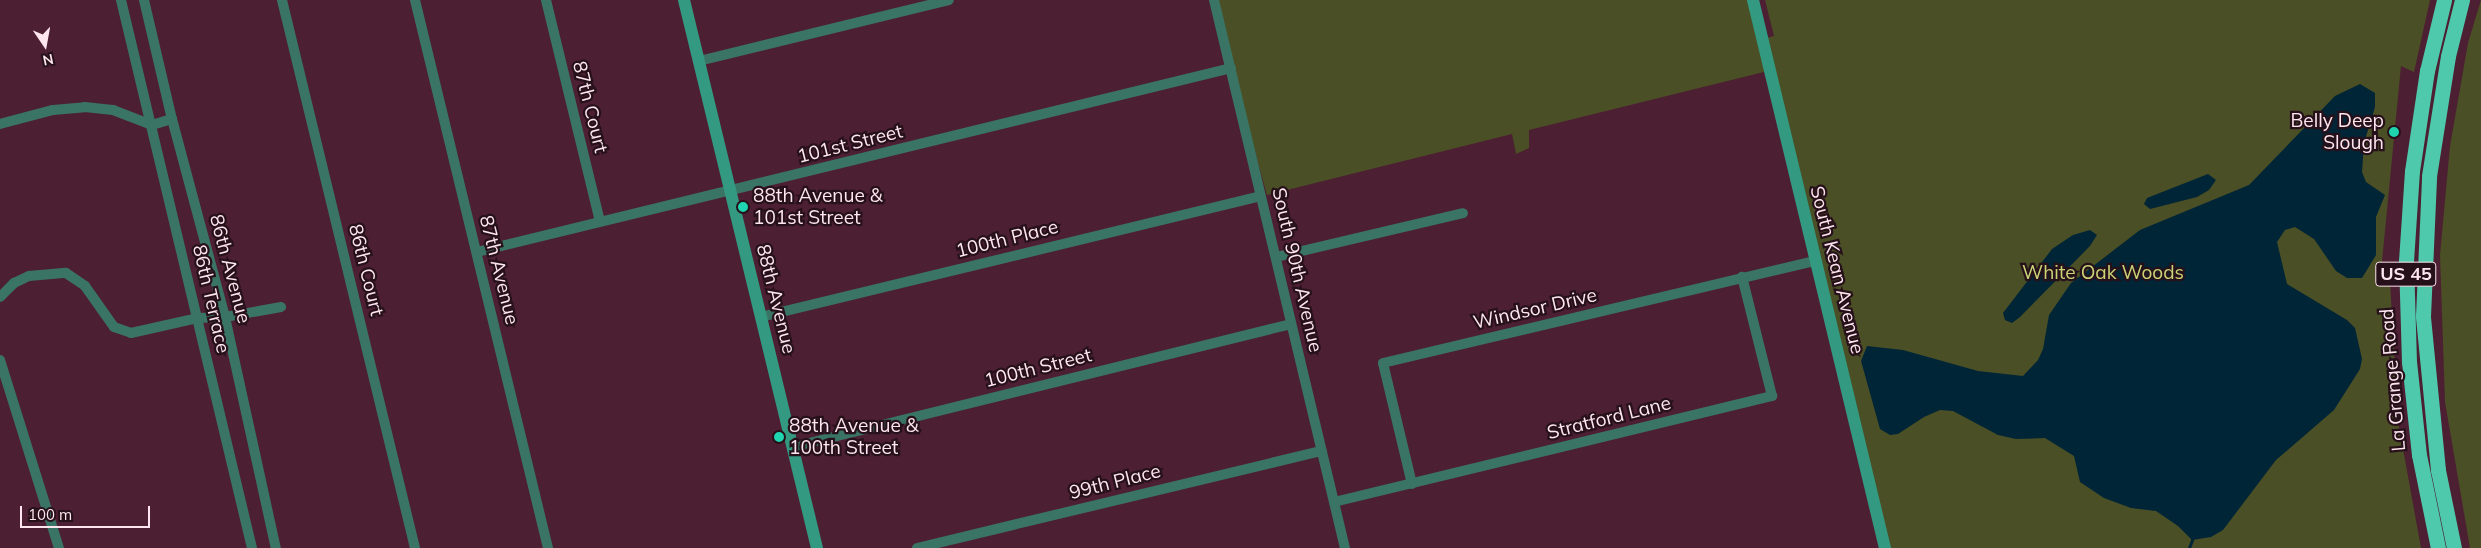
<!DOCTYPE html>
<style>
body{margin:0}
#map{position:relative;width:2481px;height:548px;overflow:hidden;background:#4c1f33;font-family:Mulish,sans-serif}
div>[style]{position:absolute}
.green>*{inset:0;background:#4a4f25}
.water>*{inset:0;background:#002537}
.stream>*{height:2.5px;margin:-1.25px;padding:0 1.25px;transform-origin:1.25px;border-radius:1.25px;background:#002537}
.street>*{height:10px;margin:-5px;padding:0 5px;transform-origin:5px;border-radius:5px;background:#3a7464}
.secondary>*{height:12px;margin:-6px;padding:0 6px;transform-origin:6px;border-radius:6px;background:#339981}
.highway>*{height:15px;margin:-7.5px;padding:0 7.5px;transform-origin:7.5px;border-radius:7.5px;background:#4fc9ab}
.dots>*{width:14px;height:14px;translate:-50% -50%;box-sizing:border-box;border:2px solid #26111a;border-radius:50%}
span{translate:-50% -50%;white-space:nowrap;text-align:center;line-height:1.15;-webkit-text-stroke:4.5px #26111a;paint-order:stroke}
.shield-label span{padding:1px 4px;background:#26111a;border:1px solid;border-radius:4px;-webkit-text-stroke-width:0}
.shield-label{font-size:18px;color:#fee5ee;font-weight:700}
.street-label{font-size:19px;color:#fee5ee}
.poi-label{font-size:19px;color:#fee5ee}
.right{translate:-100% -50%;text-align:right}
.left{translate:0 -50%;text-align:left}
.park-label{font-size:19px;color:#c9d477}
.north{position:absolute;left:20px;top:20px;width:50px;height:50px;-webkit-text-stroke:4px #26111a;paint-order:stroke;rotate:168deg;font-size:14px;font-weight:700;line-height:20px;text-align:center;color:#fee5ee}
.north::after{content:'';display:block;margin:auto;width:18px;height:22px;background:#fee5ee;clip-path:polygon(50% 0,100% 100%,50% 72%,0 100%)}
.scale{position:absolute;left:20px;top:506px;width:130px;height:22px;box-sizing:border-box;border:2px solid #fee5ee;border-top:0;padding-left:6px;font-size:15px;line-height:18px;white-space:nowrap;color:#fee5ee;-webkit-text-stroke:4px #26111a;paint-order:stroke}
</style>
<div id="map">
<div class="green">
<i style="clip-path:polygon(1212px 0,1752px 0,1762px 39px,1774px 36px,1765px 0,2430px 0,2414px 72px,2401px 66px,2380px 282px,2381px 285px,2390px 281px,2398px 421px,2421px 548px,1885px 548px,1772px 70px,1529px 130px,1529px 148px,1516px 154px,1512px 134px,1267px 195px)"></i>
<i style="clip-path:polygon(2481px 0,2481px 548px,2470px 548px,2445px 402px,2440px 255px,2450px 146px,2468px 43px)"></i>
</div>
<div class="water">
<i style="clip-path:polygon(2360px 84px,2375px 93px,2375px 107px,2364px 143px,2362px 172px,2366px 182px,2385px 195px,2376px 217px,2376px 255px,2362px 278px,2347px 278px,2336px 271px,2314px 239px,2295px 227px,2285px 230px,2277px 242px,2287px 284px,2347px 320px,2355px 328px,2362px 359px,2360px 369px,2334px 410px,2276px 460px,2223px 530px,2211px 537px,2192px 540px,2178px 526px,2156px 511px,2131px 508px,2104px 498px,2080px 482px,2074px 456px,2045px 438px,2016px 439px,1998px 435px,1953px 411px,1940px 410px,1924px 417px,1898px 434px,1890px 435px,1880px 429px,1861px 361px,1867px 346px,1903px 350px,1978px 371px,2023px 376px,2038px 360px,2043px 349px,2049px 315px,2071px 283px,2140px 230px,2249px 185px,2335px 96px)"></i>
<i style="clip-path:polygon(2208px 174px,2216px 180px,2209px 190px,2197px 197px,2150px 209px,2144px 204px,2147px 198px)"></i>
<i style="clip-path:polygon(2090px 230px,2097px 235px,2090px 246px,2020px 317px,2012px 323px,2005px 320px,2003px 313px,2052px 249px,2073px 235px)"></i>
</div>
<div class="stream">
<i style="left:2189px;top:548px;width:9px;rotate:-69deg"></i>
</div>
<div class="street">
<i style="left:121px;top:0;width:563px;rotate:76.56deg"></i>
<i style="left:144px;top:0;width:122px;rotate:76.8deg"></i>
<i style="left:172px;top:119px;width:205px;rotate:75deg"></i>
<i style="left:225px;top:317px;width:237px;rotate:77.6deg"></i>
<i style="left:282px;top:0;width:564px;rotate:76.36deg"></i>
<i style="left:415px;top:0;width:564px;rotate:76.36deg"></i>
<i style="left:546px;top:0;width:228px;rotate:76.3deg"></i>
<i style="left:1214px;top:0;width:563px;rotate:76.56deg"></i>
<i style="left:699px;top:61px;width:257px;rotate:-13.7deg"></i>
<i style="left:0;top:124px;width:55px;rotate:-14.8deg"></i>
<i style="left:53px;top:110px;width:32px;rotate:-5deg"></i>
<i style="left:85px;top:107px;width:28px;rotate:6deg"></i>
<i style="left:113px;top:110px;width:42px;rotate:21deg"></i>
<i style="left:152px;top:125px;width:21px;rotate:-17deg"></i>
<i style="left:477px;top:252px;width:776px;rotate:-13.71deg"></i>
<i style="left:1276px;top:257px;width:192px;rotate:-13.2deg"></i>
<i style="left:0;top:297px;width:20px;rotate:-45deg"></i>
<i style="left:14px;top:283px;width:17px;rotate:-25deg"></i>
<i style="left:29px;top:276px;width:37px;rotate:-5deg"></i>
<i style="left:66px;top:273px;width:23px;rotate:34deg"></i>
<i style="left:85px;top:286px;width:50px;rotate:54.7deg"></i>
<i style="left:114px;top:327px;width:18px;rotate:19deg"></i>
<i style="left:131px;top:333px;width:69px;rotate:-12.6deg"></i>
<i style="left:198px;top:318px;width:27px;rotate:-2deg"></i>
<i style="left:225px;top:317px;width:57px;rotate:-10.1deg"></i>
<i style="left:761px;top:317px;width:514px;rotate:-13.6deg"></i>
<i style="left:0;top:360px;width:197px;rotate:72.6deg"></i>
<i style="left:793px;top:447px;width:513px;rotate:-13.87deg"></i>
<i style="left:1412px;top:484px;width:124px;rotate:-103.5deg"></i>
<i style="left:1383px;top:363px;width:444px;rotate:-13.3deg"></i>
<i style="left:1334px;top:502px;width:451px;rotate:-13.6deg"></i>
<i style="left:1772px;top:396px;width:123px;rotate:-104.1deg"></i>
<i style="left:917px;top:548px;width:416px;rotate:-13.5deg"></i>
</div>
<div class="secondary">
<i style="left:684px;top:0;width:564px;rotate:76.36deg"></i>
<i style="left:1753px;top:0;width:564px;rotate:76.46deg"></i>
</div>
<div class="highway">
<i style="left:2438px;top:548px;width:95px;rotate:-101.5deg"></i>
<i style="left:2419px;top:455px;width:94px;rotate:-96.1deg"></i>
<i style="left:2409px;top:362px;width:101px;rotate:-91.7deg"></i>
<i style="left:2406px;top:261px;width:90px;rotate:-86.2deg"></i>
<i style="left:2412px;top:171px;width:101px;rotate:-81.5deg"></i>
<i style="left:2427px;top:71px;width:73px;rotate:-76.5deg"></i>
<i style="left:2454px;top:548px;width:80px;rotate:-101.6deg"></i>
<i style="left:2438px;top:470px;width:155px;rotate:-95.6deg"></i>
<i style="left:2423px;top:316px;width:140px;rotate:-87.5deg"></i>
<i style="left:2429px;top:176px;width:121px;rotate:-81deg"></i>
<i style="left:2448px;top:56px;width:58px;rotate:-76deg"></i>
</div>
<div class="dots">
<i style="left:2394px;top:132px;background:#1ed5b0"></i>
<i style="left:743px;top:207px;background:#1ed5b0"></i>
<i style="left:779px;top:437px;background:#1ed5b0"></i>
</div>
<div class="shield-label">
<span style="left:2406px;top:274px">US 45</span>
</div>
<div class="street-label">
<span style="left:590px;top:107px;rotate:76deg">87th Court</span>
<span style="left:850px;top:144px;rotate:-14deg">101st Street</span>
<span style="left:1007px;top:239px;rotate:-14deg">100th Place</span>
<span style="left:230px;top:269px;rotate:75deg">86th Avenue</span>
<span style="left:366px;top:270px;rotate:76deg">86th Court</span>
<span style="left:499px;top:270px;rotate:76deg">87th Avenue</span>
<span style="left:1297px;top:270px;rotate:77deg">South 90th Avenue</span>
<span style="left:1837px;top:270px;rotate:76deg">South Kean Avenue</span>
<span style="left:211px;top:299px;rotate:77deg">86th Terrace</span>
<span style="left:776px;top:299px;rotate:76deg">88th Avenue</span>
<span style="left:1535px;top:309px;rotate:-13deg">Windsor Drive</span>
<span style="left:1038px;top:368px;rotate:-14deg">100th Street</span>
<span style="left:2393px;top:380px;rotate:-95deg">La Grange Road</span>
<span style="left:1609px;top:418px;rotate:-14deg">Stratford Lane</span>
<span style="left:1115px;top:482px;rotate:-14deg">99th Place</span>
</div>
<div class="poi-label">
<span class="right" style="left:2384px;top:132px">Belly Deep<br>Slough</span>
<span class="left" style="left:753px;top:207px">88th Avenue &amp;<br>101st Street</span>
<span class="left" style="left:789px;top:437px">88th Avenue &amp;<br>100th Street</span>
</div>
<div class="park-label">
<span style="left:2103px;top:273px">White Oak Woods</span>
</div>
<div class="north">N</div>
<div class="scale">100 m</div>
</div>
